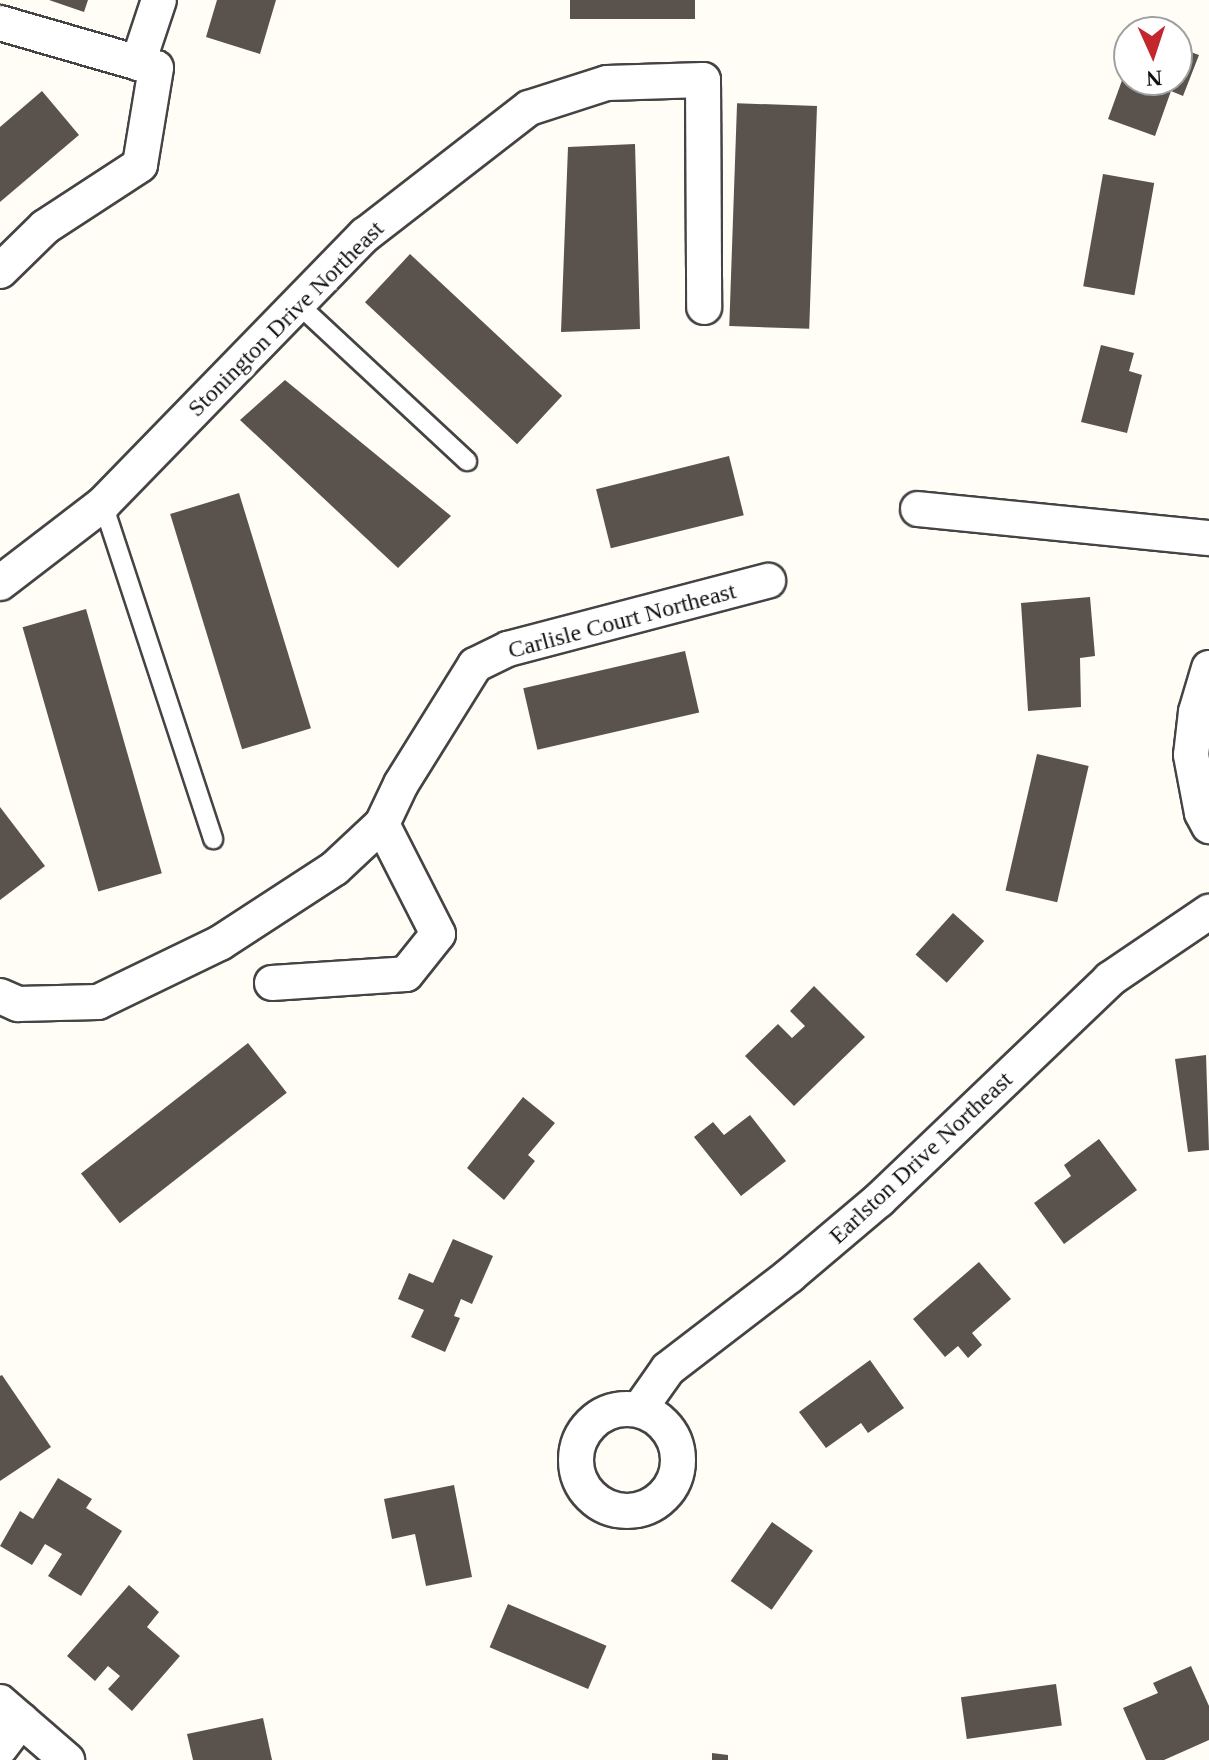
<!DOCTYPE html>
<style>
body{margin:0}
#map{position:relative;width:1209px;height:1760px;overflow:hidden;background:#fffdf5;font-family:Georgia,serif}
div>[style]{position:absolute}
.building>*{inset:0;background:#5a524d;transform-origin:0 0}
.roads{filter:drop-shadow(2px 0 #444) drop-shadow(-2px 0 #444) drop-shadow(0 2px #444) drop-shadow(0 -2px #444)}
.lane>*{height:18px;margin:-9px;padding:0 9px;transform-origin:9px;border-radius:9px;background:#fff}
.street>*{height:34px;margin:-17px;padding:0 17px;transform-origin:17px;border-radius:17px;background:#fff}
.street>.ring{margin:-17px;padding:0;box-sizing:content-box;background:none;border:34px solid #fff;border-radius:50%}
span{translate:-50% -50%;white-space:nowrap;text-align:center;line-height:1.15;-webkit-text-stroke:8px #fff;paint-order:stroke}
.street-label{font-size:24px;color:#111}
.north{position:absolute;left:1113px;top:16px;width:80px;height:80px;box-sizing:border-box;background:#fff;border:2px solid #a0a0a0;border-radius:50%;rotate:177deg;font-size:22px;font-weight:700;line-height:32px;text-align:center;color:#111}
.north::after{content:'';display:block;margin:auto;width:28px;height:36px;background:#c4262e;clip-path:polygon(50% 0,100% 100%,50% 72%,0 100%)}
</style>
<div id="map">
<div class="building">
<i style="clip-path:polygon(49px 0,88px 0,84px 12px)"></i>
<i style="clip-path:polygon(217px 0,276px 0,260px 54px,206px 37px)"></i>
<i style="left:570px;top:0;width:125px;height:19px"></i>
<i style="clip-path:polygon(1177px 47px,1199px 55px,1183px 96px,1171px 91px,1155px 136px,1108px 119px,1129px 61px,1129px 80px,1177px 80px)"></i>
<i style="clip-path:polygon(42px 91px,79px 135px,0 202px,0 127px)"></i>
<i style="left:817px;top:106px;width:223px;height:80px;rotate:92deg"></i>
<i style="clip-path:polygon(635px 144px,640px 329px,561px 332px,568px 147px)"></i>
<i style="left:1103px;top:174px;width:52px;height:114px;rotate:10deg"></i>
<i style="left:410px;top:254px;width:208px;height:66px;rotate:43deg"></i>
<i style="clip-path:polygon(1101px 345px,1134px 353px,1129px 371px,1142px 375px,1127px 433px,1081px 422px)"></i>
<i style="clip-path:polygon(285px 380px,451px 516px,398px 568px,240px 420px)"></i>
<i style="left:729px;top:456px;width:61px;height:137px;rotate:76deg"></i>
<i style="left:239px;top:493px;width:246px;height:72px;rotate:73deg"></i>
<i style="clip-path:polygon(1090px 597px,1095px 656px,1080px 658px,1081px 707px,1028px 711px,1021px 603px)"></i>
<i style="left:86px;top:609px;width:275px;height:66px;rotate:74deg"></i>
<i style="left:685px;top:651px;width:63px;height:166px;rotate:77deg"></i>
<i style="left:1037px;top:754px;width:53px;height:140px;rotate:13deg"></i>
<i style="clip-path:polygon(0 807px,45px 866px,0 900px)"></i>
<i style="left:953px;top:913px;width:42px;height:56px;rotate:42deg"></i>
<i style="clip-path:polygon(814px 986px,865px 1037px,794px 1106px,745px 1056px,778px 1024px,792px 1038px,805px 1026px,790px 1011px)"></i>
<i style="left:248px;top:1043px;width:63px;height:212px;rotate:52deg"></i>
<i style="clip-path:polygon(1206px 1055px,1209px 1150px,1188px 1152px,1175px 1059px)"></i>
<i style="clip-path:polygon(523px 1097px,555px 1123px,528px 1155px,535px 1161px,504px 1200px,467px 1168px)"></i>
<i style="clip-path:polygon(750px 1115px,786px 1161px,741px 1196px,694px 1137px,713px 1122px,724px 1135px)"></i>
<i style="clip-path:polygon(1099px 1139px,1137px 1190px,1064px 1244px,1034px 1203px,1071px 1176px,1064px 1165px)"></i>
<i style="clip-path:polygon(453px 1239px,493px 1256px,472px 1304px,461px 1299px,454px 1316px,460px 1318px,445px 1352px,411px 1337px,424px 1310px,398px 1299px,409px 1273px,433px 1283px)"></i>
<i style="clip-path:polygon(979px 1262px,1011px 1299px,972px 1333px,982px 1345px,968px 1358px,958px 1346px,945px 1357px,913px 1319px)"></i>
<i style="clip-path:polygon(870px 1360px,904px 1408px,868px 1433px,861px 1423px,826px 1448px,799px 1412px)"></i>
<i style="clip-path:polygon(2px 1375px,51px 1447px,0 1481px,0 1376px)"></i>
<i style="clip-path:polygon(58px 1478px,92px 1499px,86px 1508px,122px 1531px,81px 1596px,48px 1576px,62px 1554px,45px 1544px,32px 1565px,0 1546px,20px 1511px,33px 1519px)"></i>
<i style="clip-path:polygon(454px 1485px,472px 1577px,426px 1586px,415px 1534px,392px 1539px,384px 1499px)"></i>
<i style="left:772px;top:1522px;width:50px;height:72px;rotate:35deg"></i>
<i style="clip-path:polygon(129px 1585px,159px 1612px,147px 1627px,180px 1656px,132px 1711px,108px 1689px,120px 1676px,108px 1666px,95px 1681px,67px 1656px)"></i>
<i style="left:508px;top:1604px;width:107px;height:47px;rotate:23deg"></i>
<i style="clip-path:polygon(1191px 1666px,1209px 1706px,1209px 1740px,1164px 1760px,1146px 1760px,1123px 1708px,1158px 1693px,1153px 1683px)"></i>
<i style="left:1056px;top:1684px;width:42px;height:96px;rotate:82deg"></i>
<i style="clip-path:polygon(263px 1718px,272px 1760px,193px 1760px,187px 1734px)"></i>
<i style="clip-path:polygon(712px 1753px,728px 1755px,728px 1760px,712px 1760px)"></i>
</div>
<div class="roads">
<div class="lane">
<i style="left:298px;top:304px;width:231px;rotate:42.9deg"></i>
<i style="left:103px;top:504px;width:353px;rotate:71.8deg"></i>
</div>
<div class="street">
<i style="left:0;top:23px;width:162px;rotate:16.1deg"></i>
<i style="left:156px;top:68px;width:98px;rotate:99.4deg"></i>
<i style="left:140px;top:165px;width:113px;rotate:146.9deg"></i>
<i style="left:45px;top:227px;width:63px;rotate:135.6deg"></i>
<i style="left:138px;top:63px;width:66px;rotate:-71.6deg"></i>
<i style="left:918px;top:509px;width:292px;rotate:5.7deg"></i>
<i style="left:0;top:583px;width:130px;rotate:-37.5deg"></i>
<i style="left:103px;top:504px;width:376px;rotate:-45.8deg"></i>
<i style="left:365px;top:235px;width:207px;rotate:-37.8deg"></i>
<i style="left:529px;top:108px;width:82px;rotate:-17.8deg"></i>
<i style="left:607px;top:83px;width:96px;rotate:-1.8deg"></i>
<i style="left:703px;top:80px;width:227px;rotate:89.7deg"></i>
<i style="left:1209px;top:668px;width:46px;rotate:106.5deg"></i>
<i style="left:1196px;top:712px;width:43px;rotate:96.6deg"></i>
<i style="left:1191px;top:755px;width:59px;rotate:79.3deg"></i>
<i style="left:1202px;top:813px;width:15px;rotate:62deg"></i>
<i style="left:272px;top:983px;width:134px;rotate:-3.8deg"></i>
<i style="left:406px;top:974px;width:51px;rotate:-51.3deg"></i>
<i style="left:438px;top:934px;width:123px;rotate:-117deg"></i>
<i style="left:0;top:996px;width:20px;rotate:24deg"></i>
<i style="left:18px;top:1004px;width:80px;rotate:-1.4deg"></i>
<i style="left:98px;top:1002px;width:136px;rotate:-25.8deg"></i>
<i style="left:220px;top:943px;width:137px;rotate:-33.1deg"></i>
<i style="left:335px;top:868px;width:64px;rotate:-43.1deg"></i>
<i style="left:382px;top:824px;width:44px;rotate:-64.6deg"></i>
<i style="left:401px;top:784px;width:140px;rotate:-58.1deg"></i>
<i style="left:475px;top:665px;width:37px;rotate:-26deg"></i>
<i style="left:508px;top:649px;width:269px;rotate:-14.7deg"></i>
<i class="ring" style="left:576px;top:1409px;width:68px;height:68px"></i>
<i style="left:639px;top:1410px;width:50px;rotate:-54.7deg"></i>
<i style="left:668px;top:1369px;width:153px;rotate:-37.5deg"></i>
<i style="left:789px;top:1276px;width:118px;rotate:-40.2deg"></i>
<i style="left:879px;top:1200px;width:320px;rotate:-43.7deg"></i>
<i style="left:1110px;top:979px;width:120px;rotate:-34.1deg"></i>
<i style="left:0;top:1702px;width:89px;rotate:40.9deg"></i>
<i style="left:0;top:1748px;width:35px;rotate:-53deg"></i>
</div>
</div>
<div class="street-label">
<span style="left:286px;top:319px;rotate:-45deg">Stonington Drive Northeast</span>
<span style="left:622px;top:621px;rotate:-15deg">Carlisle Court Northeast</span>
<span style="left:921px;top:1158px;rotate:-43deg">Earlston Drive Northeast</span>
</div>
<div class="north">N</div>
</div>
